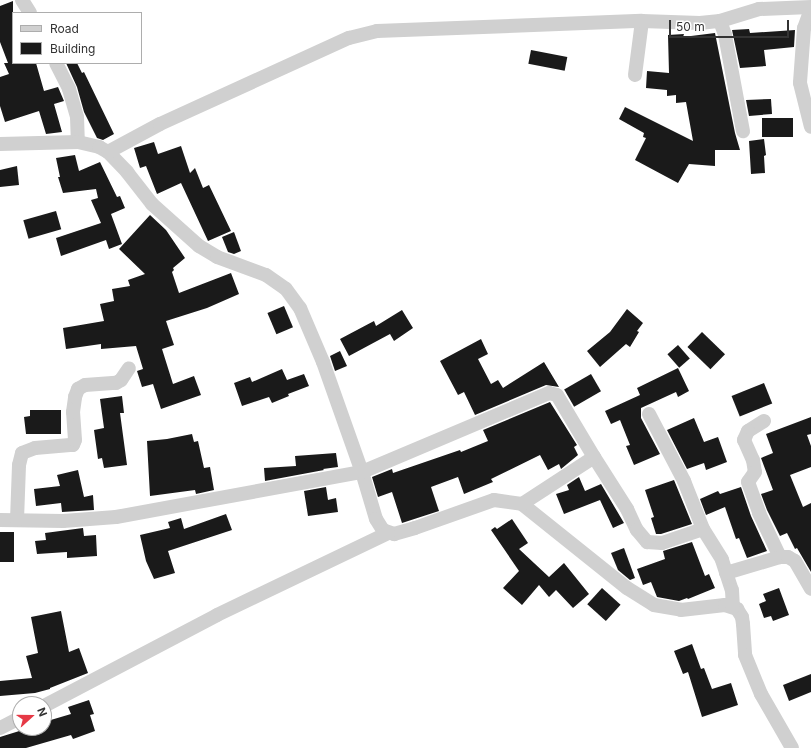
<!DOCTYPE html>
<style>
body{margin:0}
#map{position:relative;width:811px;height:748px;overflow:hidden;background:#fff;font-family:Inter,sans-serif}
div>[style]{position:absolute}
.building>*{inset:0;background:#1a1a1a;transform-origin:0 0}
.street>*{height:14px;margin:-7px;padding:0 7px;transform-origin:7px;border-radius:7px;background:#d0d0d0}
span{translate:-50% -50%;white-space:nowrap;text-align:center;line-height:1.15;-webkit-text-stroke:4px #fff;paint-order:stroke}
.legend{position:absolute;left:12px;top:12px;width:130px;height:52px;box-sizing:border-box;background:#fff;border:1px solid #adadad;margin:0;padding:5px 7px;list-style:none;font-size:12px;color:#333}
.legend li{display:flex;align-items:center;gap:8px;height:20px}
.legend b{width:20px;border:1px solid #adadad}
.north{position:absolute;left:12px;top:696px;width:40px;height:40px;box-sizing:border-box;background:#fff;border:1px solid #adadad;border-radius:50%;rotate:69deg;font-size:11px;font-weight:700;line-height:16px;text-align:center;color:#333}
.north::after{content:'';display:block;margin:auto;width:14px;height:18px;background:#e63946;clip-path:polygon(50% 0,100% 100%,50% 72%,0 100%)}
.scale{position:absolute;left:669px;top:20px;width:120px;height:18px;box-sizing:border-box;border:2px solid #333;border-top:0;padding-left:5px;font-size:12px;line-height:14px;white-space:nowrap;color:#333;-webkit-text-stroke:3px #fff;paint-order:stroke}
</style>
<div id="map">
<div class="building">
<i style="clip-path:polygon(13px 1px,13px 63px,36px 63px,44px 91px,58px 87px,64px 101px,54px 104px,62px 132px,46px 134px,39px 111px,5px 122px,0 106px,0 77px,9px 74px,4px 63px,8px 63px,0 42px,0 6px)"></i>
<i style="clip-path:polygon(749px 29px,750px 33px,795px 30px,794px 47px,764px 50px,766px 66px,740px 68px,732px 30px)"></i>
<i style="clip-path:polygon(715px 33px,735px 133px,740px 150px,715px 150px,715px 166px,689px 164px,678px 183px,635px 160px,646px 138px,643px 137px,644px 133px,619px 119px,625px 107px,693px 141px,686px 102px,676px 103px,676px 95px,667px 96px,667px 90px,646px 88px,647px 71px,669px 73px,668px 35px,684px 34px,683px 37px)"></i>
<i style="left:531px;top:50px;width:37px;height:14px;rotate:11deg"></i>
<i style="clip-path:polygon(66px 63px,77px 63px,82px 73px,84px 72px,114px 134px,103px 140px,97px 138px,84px 112px,77px 87px)"></i>
<i style="clip-path:polygon(771px 99px,772px 114px,749px 116px,746px 100px)"></i>
<i style="left:762px;top:118px;width:31px;height:19px"></i>
<i style="clip-path:polygon(764px 139px,766px 155px,764px 156px,765px 173px,751px 174px,749px 141px)"></i>
<i style="clip-path:polygon(154px 142px,158px 154px,181px 146px,190px 173px,195px 168px,203px 188px,209px 185px,231px 231px,208px 241px,181px 183px,157px 194px,146px 166px,140px 168px,134px 148px)"></i>
<i style="clip-path:polygon(75px 155px,79px 171px,100px 162px,117px 197px,120px 196px,125px 208px,111px 214px,122px 244px,109px 249px,106px 240px,61px 256px,56px 238px,101px 223px,91px 200px,98px 198px,96px 189px,63px 193px,58px 177px,60px 177px,56px 158px)"></i>
<i style="clip-path:polygon(17px 166px,19px 185px,0 187px,0 170px)"></i>
<i style="left:56px;top:211px;width:19px;height:34px;rotate:74deg"></i>
<i style="clip-path:polygon(150px 215px,166px 230px,185px 258px,173px 268px,174px 270px,172px 272px,179px 293px,231px 273px,239px 294px,207px 308px,166px 321px,174px 345px,162px 349px,173px 384px,194px 376px,201px 395px,161px 409px,153px 384px,142px 387px,137px 371px,143px 369px,136px 346px,101px 349px,101px 344px,66px 349px,63px 328px,104px 321px,100px 304px,114px 301px,112px 289px,130px 286px,128px 280px,145px 274px,119px 249px)"></i>
<i style="clip-path:polygon(234px 232px,241px 251px,234px 254px,228px 252px,222px 237px)"></i>
<i style="left:284px;top:306px;width:23px;height:18px;rotate:67deg"></i>
<i style="clip-path:polygon(627px 309px,643px 323px,637px 331px,639px 332px,630px 347px,626px 344px,600px 367px,587px 351px,610px 332px)"></i>
<i style="clip-path:polygon(402px 310px,413px 328px,394px 341px,390px 334px,349px 356px,340px 339px,374px 321px,376px 326px)"></i>
<i style="left:702px;top:332px;width:32px;height:21px;rotate:44deg"></i>
<i style="clip-path:polygon(481px 339px,488px 354px,478px 359px,491px 384px,498px 380px,503px 388px,544px 362px,559px 387px,546px 385px,475px 415px,464px 392px,458px 395px,440px 361px)"></i>
<i style="left:678px;top:345px;width:18px;height:14px;rotate:49deg"></i>
<i style="clip-path:polygon(340px 351px,347px 366px,335px 371px,330px 356px)"></i>
<i style="clip-path:polygon(678px 368px,689px 391px,678px 397px,676px 392px,641px 408px,641px 418px,660px 454px,634px 465px,626px 446px,630px 445px,620px 420px,611px 424px,605px 411px,640px 395px,637px 388px)"></i>
<i style="clip-path:polygon(282px 369px,287px 380px,304px 374px,309px 386px,288px 394px,289px 396px,272px 403px,269px 397px,242px 406px,234px 383px,250px 377px,252px 382px)"></i>
<i style="left:591px;top:374px;width:20px;height:31px;rotate:60deg"></i>
<i style="left:764px;top:383px;width:22px;height:35px;rotate:68deg"></i>
<i style="clip-path:polygon(122px 396px,124px 413px,120px 413px,127px 465px,104px 468px,102px 458px,98px 459px,94px 430px,104px 428px,100px 399px)"></i>
<i style="clip-path:polygon(550px 402px,577px 445px,574px 447px,578px 455px,561px 469px,559px 464px,548px 470px,540px 455px,491px 479px,493px 482px,464px 494px,458px 477px,431px 487px,439px 511px,402px 523px,392px 492px,378px 497px,372px 477px,392px 469px,393px 473px,460px 450px,461px 452px,488px 441px,483px 430px)"></i>
<i style="clip-path:polygon(30px 410px,61px 410px,61px 434px,26px 434px,24px 417px,30px 416px)"></i>
<i style="clip-path:polygon(811px 417px,811px 434px,807px 435px,811px 446px,811px 467px,790px 475px,803px 507px,811px 503px,811px 572px,797px 548px,795px 549px,787px 533px,780px 536px,767px 510px,761px 494px,773px 490px,761px 458px,773px 453px,766px 434px)"></i>
<i style="clip-path:polygon(694px 418px,704px 442px,718px 437px,727px 462px,706px 470px,704px 463px,687px 469px,667px 430px)"></i>
<i style="clip-path:polygon(192px 434px,194px 442px,198px 441px,204px 468px,210px 467px,214px 490px,196px 494px,195px 490px,150px 496px,147px 441px,167px 439px)"></i>
<i style="clip-path:polygon(336px 453px,338px 467px,323px 469px,324px 470px,265px 481px,264px 468px,296px 466px,295px 456px)"></i>
<i style="clip-path:polygon(78px 470px,84px 497px,93px 495px,94px 510px,62px 512px,61px 503px,36px 506px,34px 489px,60px 486px,57px 475px)"></i>
<i style="clip-path:polygon(579px 477px,585px 491px,601px 484px,624px 523px,613px 528px,600px 500px,564px 514px,556px 494px,569px 490px,567px 485px)"></i>
<i style="clip-path:polygon(674px 480px,692px 524px,661px 534px,656px 534px,651px 518px,654px 517px,645px 490px)"></i>
<i style="clip-path:polygon(326px 487px,328px 500px,336px 498px,338px 512px,308px 516px,304px 491px)"></i>
<i style="clip-path:polygon(741px 487px,751px 516px,767px 551px,747px 558px,739px 538px,736px 539px,725px 507px,706px 515px,700px 499px,718px 491px,720px 494px)"></i>
<i style="clip-path:polygon(226px 514px,232px 530px,168px 551px,175px 573px,154px 579px,146px 561px,140px 535px,170px 528px,168px 522px,181px 518px,184px 529px)"></i>
<i style="clip-path:polygon(512px 519px,528px 543px,519px 549px,549px 577px,564px 563px,589px 594px,573px 608px,556px 590px,549px 597px,539px 585px,522px 605px,503px 588px,519px 571px,491px 530px,495px 527px,497px 529px)"></i>
<i style="clip-path:polygon(83px 528px,84px 536px,96px 535px,97px 556px,67px 558px,67px 552px,37px 554px,35px 541px,46px 540px,45px 533px)"></i>
<i style="left:0;top:532px;width:14px;height:30px"></i>
<i style="clip-path:polygon(692px 542px,705px 576px,709px 574px,715px 588px,688px 599px,687px 598px,679px 601px,657px 597px,651px 582px,643px 585px,637px 569px,665px 559px,663px 551px)"></i>
<i style="clip-path:polygon(624px 548px,635px 578px,630px 580px,618px 570px,611px 553px)"></i>
<i style="left:602px;top:588px;width:25px;height:22px;rotate:42deg"></i>
<i style="clip-path:polygon(779px 588px,789px 615px,773px 621px,771px 616px,764px 618px,759px 604px,766px 601px,763px 594px)"></i>
<i style="clip-path:polygon(61px 611px,69px 652px,79px 648px,88px 673px,50px 688px,50px 689px,35px 693px,0 696px,0 681px,32px 678px,26px 656px,38px 653px,31px 617px)"></i>
<i style="clip-path:polygon(692px 644px,701px 669px,704px 668px,712px 689px,731px 683px,738px 705px,702px 717px,688px 672px,683px 674px,674px 651px)"></i>
<i style="clip-path:polygon(811px 674px,811px 692px,789px 701px,783px 685px)"></i>
<i style="clip-path:polygon(89px 700px,94px 714px,90px 715px,95px 731px,73px 739px,71px 735px,26px 748px,0 748px,0 737px,29px 728px,44px 728px,44px 722px,71px 714px,68px 707px)"></i>
</div>
<div class="street">
<i style="left:22px;top:0;width:15px;rotate:58deg"></i>
<i style="left:811px;top:9px;width:20px;rotate:110deg"></i>
<i style="left:804px;top:28px;width:55px;rotate:94.2deg"></i>
<i style="left:800px;top:83px;width:45px;rotate:76deg"></i>
<i style="left:720px;top:21px;width:15px;rotate:70deg"></i>
<i style="left:725px;top:35px;width:98px;rotate:79.4deg"></i>
<i style="left:56px;top:63px;width:29px;rotate:63deg"></i>
<i style="left:69px;top:89px;width:29px;rotate:74deg"></i>
<i style="left:77px;top:117px;width:25px;rotate:88deg"></i>
<i style="left:635px;top:75px;width:54px;rotate:-82.6deg"></i>
<i style="left:0;top:144px;width:78px;rotate:-1.5deg"></i>
<i style="left:78px;top:142px;width:22px;rotate:13deg"></i>
<i style="left:99px;top:147px;width:10px;rotate:29deg"></i>
<i style="left:108px;top:152px;width:28px;rotate:46deg"></i>
<i style="left:127px;top:172px;width:41px;rotate:52deg"></i>
<i style="left:152px;top:204px;width:63px;rotate:41.8deg"></i>
<i style="left:199px;top:246px;width:21px;rotate:31deg"></i>
<i style="left:217px;top:257px;width:52px;rotate:20.2deg"></i>
<i style="left:266px;top:275px;width:24px;rotate:35deg"></i>
<i style="left:286px;top:289px;width:24px;rotate:54deg"></i>
<i style="left:300px;top:308px;width:59px;rotate:66.9deg"></i>
<i style="left:323px;top:362px;width:117px;rotate:70.5deg"></i>
<i style="left:362px;top:472px;width:49px;rotate:73.4deg"></i>
<i style="left:376px;top:519px;width:13px;rotate:58deg"></i>
<i style="left:383px;top:530px;width:12px;rotate:20deg"></i>
<i style="left:394px;top:534px;width:22px;rotate:-16deg"></i>
<i style="left:415px;top:528px;width:84px;rotate:-19.5deg"></i>
<i style="left:494px;top:500px;width:28px;rotate:8deg"></i>
<i style="left:522px;top:504px;width:134px;rotate:38.7deg"></i>
<i style="left:627px;top:588px;width:32px;rotate:32deg"></i>
<i style="left:654px;top:605px;width:27px;rotate:10deg"></i>
<i style="left:681px;top:610px;width:44px;rotate:-6.5deg"></i>
<i style="left:725px;top:605px;width:13px;rotate:18deg"></i>
<i style="left:737px;top:609px;width:9px;rotate:58deg"></i>
<i style="left:742px;top:617px;width:7px;rotate:82deg"></i>
<i style="left:743px;top:624px;width:31px;rotate:86deg"></i>
<i style="left:745px;top:655px;width:42px;rotate:67.7deg"></i>
<i style="left:761px;top:694px;width:62px;rotate:60.1deg"></i>
<i style="left:108px;top:152px;width:59px;rotate:-28.3deg"></i>
<i style="left:160px;top:124px;width:208px;rotate:-24.5deg"></i>
<i style="left:349px;top:38px;width:29px;rotate:-14deg"></i>
<i style="left:377px;top:31px;width:265px;rotate:-2.2deg"></i>
<i style="left:642px;top:21px;width:58px;rotate:2deg"></i>
<i style="left:700px;top:23px;width:20px;rotate:-6deg"></i>
<i style="left:720px;top:21px;width:41px;rotate:-17.1deg"></i>
<i style="left:759px;top:9px;width:52px;rotate:-2.2deg"></i>
<i style="left:649px;top:414px;width:76px;rotate:62.4deg"></i>
<i style="left:684px;top:481px;width:52px;rotate:68.4deg"></i>
<i style="left:703px;top:529px;width:36px;rotate:58deg"></i>
<i style="left:722px;top:560px;width:32px;rotate:72deg"></i>
<i style="left:732px;top:590px;width:17px;rotate:87deg"></i>
<i style="left:764px;top:421px;width:19px;rotate:148deg"></i>
<i style="left:748px;top:431px;width:10px;rotate:114deg"></i>
<i style="left:744px;top:440px;width:22px;rotate:66deg"></i>
<i style="left:753px;top:460px;width:12px;rotate:81deg"></i>
<i style="left:755px;top:472px;width:12px;rotate:125deg"></i>
<i style="left:748px;top:482px;width:33px;rotate:70deg"></i>
<i style="left:759px;top:513px;width:49px;rotate:64.5deg"></i>
<i style="left:522px;top:504px;width:86px;rotate:-33.1deg"></i>
<i style="left:594px;top:457px;width:62px;rotate:57.6deg"></i>
<i style="left:627px;top:509px;width:23px;rotate:65deg"></i>
<i style="left:637px;top:530px;width:16px;rotate:50deg"></i>
<i style="left:647px;top:542px;width:15px;rotate:4deg"></i>
<i style="left:662px;top:543px;width:43px;rotate:-18.9deg"></i>
<i style="left:0;top:520px;width:63px;rotate:0.9deg"></i>
<i style="left:63px;top:521px;width:53px;rotate:-4.3deg"></i>
<i style="left:116px;top:517px;width:250px;rotate:-10.4deg"></i>
<i style="left:362px;top:472px;width:203px;rotate:-22.9deg"></i>
<i style="left:549px;top:393px;width:8px;rotate:14deg"></i>
<i style="left:557px;top:395px;width:72px;rotate:59.2deg"></i>
<i style="left:17px;top:520px;width:55px;rotate:-87.9deg"></i>
<i style="left:19px;top:465px;width:12px;rotate:-76deg"></i>
<i style="left:22px;top:453px;width:14px;rotate:-21deg"></i>
<i style="left:35px;top:448px;width:38px;rotate:-5deg"></i>
<i style="left:73px;top:445px;width:5px;rotate:-68deg"></i>
<i style="left:75px;top:440px;width:28px;rotate:-94deg"></i>
<i style="left:73px;top:412px;width:15px;rotate:-82deg"></i>
<i style="left:75px;top:397px;width:9px;rotate:-69deg"></i>
<i style="left:78px;top:389px;width:8px;rotate:-30deg"></i>
<i style="left:85px;top:385px;width:31px;rotate:-4deg"></i>
<i style="left:116px;top:383px;width:6px;rotate:-31deg"></i>
<i style="left:121px;top:380px;width:14px;rotate:-56deg"></i>
<i style="left:726px;top:573px;width:56px;rotate:-16.5deg"></i>
<i style="left:780px;top:557px;width:8px"></i>
<i style="left:788px;top:557px;width:8px;rotate:30deg"></i>
<i style="left:795px;top:561px;width:32px;rotate:60deg"></i>
<i style="left:44px;top:706px;width:195px;rotate:-27.7deg"></i>
<i style="left:217px;top:615px;width:190px;rotate:-25.6deg"></i>
<i style="left:0;top:728px;width:22px;rotate:-27deg"></i>
</div>
<ul class="legend">
<li><b style="height:5px;background:#d0d0d0"></b>Road</li>
<li><b style="height:11px;background:#1a1a1a"></b>Building</li>
</ul>
<div class="north">N</div>
<div class="scale">50 m</div>
</div>
